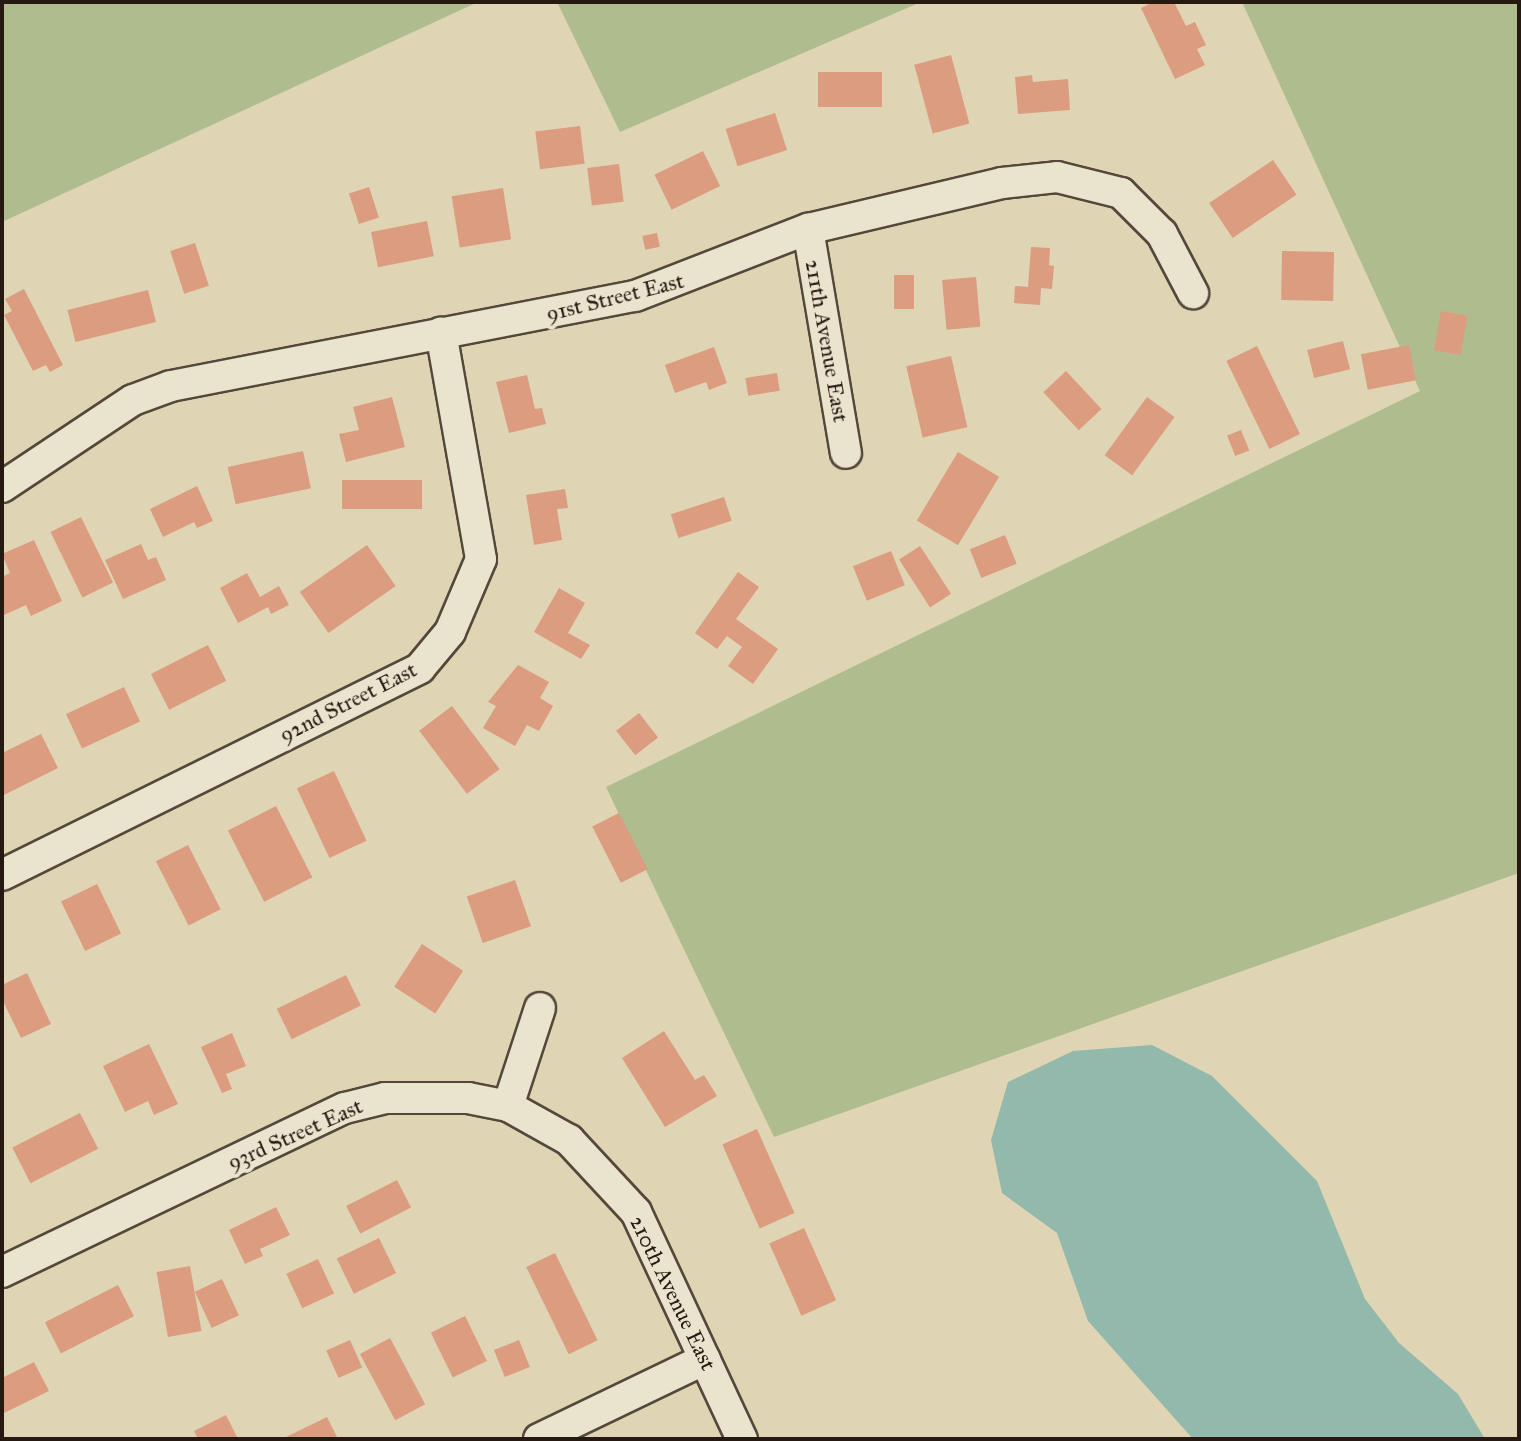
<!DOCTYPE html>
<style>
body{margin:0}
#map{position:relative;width:1521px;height:1441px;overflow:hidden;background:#dfd4b3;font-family:"IM FELL Great Primer",serif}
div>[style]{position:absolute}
.green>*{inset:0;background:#afbd8e}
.water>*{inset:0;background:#93b8ac}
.building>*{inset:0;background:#dc9c80;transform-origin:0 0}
.roads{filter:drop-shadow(2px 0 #54483a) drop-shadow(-2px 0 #54483a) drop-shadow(0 2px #54483a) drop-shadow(0 -2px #54483a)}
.street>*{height:30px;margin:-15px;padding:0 15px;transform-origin:15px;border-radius:15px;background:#eae3ce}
span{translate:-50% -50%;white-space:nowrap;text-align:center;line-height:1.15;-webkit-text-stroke:8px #eae3ce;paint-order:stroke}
.street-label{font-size:22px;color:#261911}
.frame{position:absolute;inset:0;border:4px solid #261911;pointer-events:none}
</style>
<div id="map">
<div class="green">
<i style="clip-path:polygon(2px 2px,478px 2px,2px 222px)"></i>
<i style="clip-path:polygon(557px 2px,921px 2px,620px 132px)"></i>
<i style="clip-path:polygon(1242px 2px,1519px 2px,1519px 873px,774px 1137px,606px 787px,1420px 391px)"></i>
</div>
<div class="water">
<i style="clip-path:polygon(1152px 1045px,1212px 1076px,1317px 1181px,1365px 1299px,1399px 1343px,1458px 1394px,1485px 1439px,1193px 1439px,1088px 1321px,1057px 1233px,1002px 1193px,991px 1140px,1008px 1082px,1073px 1051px)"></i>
</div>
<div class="building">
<i style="clip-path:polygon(1153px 2px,1174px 2px,1186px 26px,1195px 22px,1206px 45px,1197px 49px,1205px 65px,1175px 79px,1141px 8px)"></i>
<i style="left:951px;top:55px;width:71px;height:38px;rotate:75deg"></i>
<i style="left:882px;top:72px;width:35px;height:64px;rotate:90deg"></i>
<i style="clip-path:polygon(1032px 75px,1033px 82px,1068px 79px,1070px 110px,1018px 114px,1015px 77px)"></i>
<i style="left:775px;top:113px;width:39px;height:52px;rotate:72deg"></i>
<i style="left:580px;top:126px;width:38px;height:45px;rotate:83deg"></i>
<i style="left:703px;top:151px;width:39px;height:54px;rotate:64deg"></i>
<i style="left:1273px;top:160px;width:42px;height:77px;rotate:56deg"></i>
<i style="left:619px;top:164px;width:38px;height:32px;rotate:83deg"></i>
<i style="left:369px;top:187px;width:32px;height:21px;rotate:72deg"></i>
<i style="left:503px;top:188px;width:52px;height:52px;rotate:81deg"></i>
<i style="left:427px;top:221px;width:36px;height:57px;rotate:79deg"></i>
<i style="left:657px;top:233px;width:14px;height:15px;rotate:78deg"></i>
<i style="left:195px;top:243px;width:45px;height:26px;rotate:72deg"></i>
<i style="clip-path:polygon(1031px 247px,1050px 248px,1049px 265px,1054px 266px,1052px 289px,1041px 288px,1040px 305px,1014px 303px,1015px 286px,1028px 287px)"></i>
<i style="left:1282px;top:251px;width:52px;height:49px;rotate:1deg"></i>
<i style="left:894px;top:275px;width:20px;height:34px"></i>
<i style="left:976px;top:277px;width:50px;height:34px;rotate:85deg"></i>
<i style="clip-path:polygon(24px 289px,63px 365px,50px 372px,46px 365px,33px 371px,4px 315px,12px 311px,5px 299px)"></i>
<i style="left:148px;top:290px;width:33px;height:83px;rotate:76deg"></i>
<i style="left:1441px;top:311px;width:27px;height:40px;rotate:10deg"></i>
<i style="left:1343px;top:341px;width:29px;height:37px;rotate:76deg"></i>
<i style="left:1409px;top:345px;width:36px;height:49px;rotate:79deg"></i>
<i style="left:1257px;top:346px;width:98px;height:34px;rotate:64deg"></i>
<i style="clip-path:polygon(714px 347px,727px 383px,709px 390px,706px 382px,675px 393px,665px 365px)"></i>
<i style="left:951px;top:356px;width:73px;height:46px;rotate:77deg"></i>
<i style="left:1066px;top:371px;width:52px;height:31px;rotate:47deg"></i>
<i style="left:777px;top:373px;width:18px;height:32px;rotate:81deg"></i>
<i style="clip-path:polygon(527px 375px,535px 409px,542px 408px,546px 424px,509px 433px,496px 382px)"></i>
<i style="clip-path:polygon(392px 397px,405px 447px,346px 462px,339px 434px,359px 430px,353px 407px)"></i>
<i style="left:1147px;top:397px;width:34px;height:72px;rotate:36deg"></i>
<i style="left:1241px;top:430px;width:22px;height:15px;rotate:68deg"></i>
<i style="left:303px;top:451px;width:38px;height:77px;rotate:78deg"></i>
<i style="left:958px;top:452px;width:48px;height:80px;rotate:31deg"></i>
<i style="left:422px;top:480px;width:29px;height:80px;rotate:90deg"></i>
<i style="clip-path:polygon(197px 486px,213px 521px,197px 528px,194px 522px,163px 537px,150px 509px)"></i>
<i style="clip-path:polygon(565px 489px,568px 508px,557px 509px,562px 540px,534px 545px,526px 495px)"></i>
<i style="left:724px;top:497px;width:25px;height:56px;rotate:72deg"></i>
<i style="left:81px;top:517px;width:73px;height:34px;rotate:64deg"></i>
<i style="left:1005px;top:535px;width:31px;height:38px;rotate:68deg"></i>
<i style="clip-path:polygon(34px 540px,62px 601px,31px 616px,26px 605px,2px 616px,2px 577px,10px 573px,2px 554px)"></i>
<i style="clip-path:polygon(141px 544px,148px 560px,156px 557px,166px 580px,123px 599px,105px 560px)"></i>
<i style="left:367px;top:545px;width:50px;height:82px;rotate:55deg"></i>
<i style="left:920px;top:546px;width:57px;height:25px;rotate:57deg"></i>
<i style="left:891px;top:551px;width:37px;height:41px;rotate:68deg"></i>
<i style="clip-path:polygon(738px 572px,759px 587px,736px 619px,778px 649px,753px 684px,728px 666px,742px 647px,727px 636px,717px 649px,695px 633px)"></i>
<i style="clip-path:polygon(247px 573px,260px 597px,279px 586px,289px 605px,271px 614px,268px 607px,238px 623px,220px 588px)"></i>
<i style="clip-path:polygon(559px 588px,585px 603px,568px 633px,590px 645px,581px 659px,534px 632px)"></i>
<i style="left:208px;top:645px;width:40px;height:64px;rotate:63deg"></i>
<i style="clip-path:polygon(518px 665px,549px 682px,540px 698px,553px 706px,539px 731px,527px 725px,515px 746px,483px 728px,496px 706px,488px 702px)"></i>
<i style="left:124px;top:687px;width:38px;height:64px;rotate:65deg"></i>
<i style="left:452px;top:706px;width:79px;height:41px;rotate:53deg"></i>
<i style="left:639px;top:713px;width:31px;height:29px;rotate:52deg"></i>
<i style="clip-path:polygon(41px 734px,58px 768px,2px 796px,2px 753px)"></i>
<i style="left:334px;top:771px;width:77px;height:41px;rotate:65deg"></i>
<i style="left:276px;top:806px;width:80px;height:54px;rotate:63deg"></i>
<i style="left:619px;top:813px;width:63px;height:30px;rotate:63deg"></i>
<i style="left:188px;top:845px;width:72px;height:36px;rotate:63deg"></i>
<i style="left:515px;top:880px;width:49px;height:51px;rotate:71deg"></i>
<i style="left:97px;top:884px;width:55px;height:40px;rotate:64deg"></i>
<i style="left:422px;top:944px;width:49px;height:51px;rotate:33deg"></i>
<i style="clip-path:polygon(27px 973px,51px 1024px,21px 1038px,2px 999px,2px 985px)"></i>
<i style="left:346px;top:975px;width:34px;height:77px;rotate:64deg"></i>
<i style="clip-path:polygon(664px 1031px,695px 1080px,704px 1075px,717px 1096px,665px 1127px,622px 1058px)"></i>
<i style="clip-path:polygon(232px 1033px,246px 1066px,226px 1074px,232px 1089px,222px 1093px,201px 1047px)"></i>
<i style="clip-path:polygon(149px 1044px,178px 1104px,154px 1115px,148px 1101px,125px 1112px,103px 1066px)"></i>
<i style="left:80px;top:1113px;width:40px;height:76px;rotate:63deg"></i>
<i style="left:757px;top:1129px;width:92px;height:38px;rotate:66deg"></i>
<i style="left:397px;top:1180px;width:31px;height:57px;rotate:63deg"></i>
<i style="clip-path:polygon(276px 1207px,290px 1235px,260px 1249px,263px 1256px,245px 1264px,229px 1230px)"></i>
<i style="left:804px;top:1228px;width:79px;height:38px;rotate:66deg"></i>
<i style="left:379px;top:1238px;width:39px;height:47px;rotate:64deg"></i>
<i style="left:555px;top:1253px;width:97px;height:32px;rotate:64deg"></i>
<i style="left:318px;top:1259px;width:38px;height:35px;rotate:65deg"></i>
<i style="left:190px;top:1266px;width:66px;height:34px;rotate:80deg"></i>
<i style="left:222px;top:1279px;width:40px;height:30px;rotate:65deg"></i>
<i style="left:118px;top:1285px;width:35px;height:82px;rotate:63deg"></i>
<i style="left:465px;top:1316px;width:50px;height:38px;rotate:64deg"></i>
<i style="left:390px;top:1338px;width:75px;height:34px;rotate:62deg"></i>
<i style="left:350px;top:1340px;width:30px;height:26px;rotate:66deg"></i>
<i style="left:519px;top:1340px;width:29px;height:27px;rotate:68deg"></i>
<i style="clip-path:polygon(34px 1362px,49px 1391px,2px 1414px,2px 1373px,4px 1377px)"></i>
<i style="clip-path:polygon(226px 1415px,238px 1439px,198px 1439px,194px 1431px)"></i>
<i style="clip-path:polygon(327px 1417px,338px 1439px,282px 1439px)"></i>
</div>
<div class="roads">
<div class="street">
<i style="left:808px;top:229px;width:227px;rotate:80.4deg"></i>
<i style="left:2px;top:487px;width:157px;rotate:-33.6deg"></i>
<i style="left:133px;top:400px;width:40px;rotate:-20.2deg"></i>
<i style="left:171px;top:386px;width:473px;rotate:-11deg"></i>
<i style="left:635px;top:296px;width:186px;rotate:-21.2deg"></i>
<i style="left:808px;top:229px;width:199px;rotate:-13.3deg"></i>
<i style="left:1002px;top:183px;width:55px;rotate:-6.2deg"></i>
<i style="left:1057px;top:177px;width:66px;rotate:14deg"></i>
<i style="left:1121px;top:193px;width:58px;rotate:45deg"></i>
<i style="left:1162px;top:234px;width:67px;rotate:62.3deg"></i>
<i style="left:2px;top:875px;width:466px;rotate:-26.3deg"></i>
<i style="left:420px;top:668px;width:47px;rotate:-50.2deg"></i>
<i style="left:450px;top:632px;width:79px;rotate:-67deg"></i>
<i style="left:481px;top:559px;width:230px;rotate:-100deg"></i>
<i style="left:508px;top:1106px;width:103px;rotate:-71.9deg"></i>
<i style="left:2px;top:1272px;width:380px;rotate:-25.6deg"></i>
<i style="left:345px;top:1108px;width:41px;rotate:-14deg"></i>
<i style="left:385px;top:1098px;width:83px"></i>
<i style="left:468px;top:1098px;width:41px;rotate:11.3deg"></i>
<i style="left:508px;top:1106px;width:70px;rotate:29.1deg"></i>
<i style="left:569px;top:1140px;width:98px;rotate:47.1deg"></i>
<i style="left:636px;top:1212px;width:251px;rotate:65deg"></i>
<i style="left:539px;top:1439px;width:184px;rotate:-25.7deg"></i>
</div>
</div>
<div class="street-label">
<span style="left:615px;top:297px;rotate:-14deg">91st Street East</span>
<span style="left:827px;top:341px;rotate:80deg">211th Avenue East</span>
<span style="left:348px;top:702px;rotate:-27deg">92nd Street East</span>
<span style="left:295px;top:1134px;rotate:-24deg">93rd Street East</span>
<span style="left:673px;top:1293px;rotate:64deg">210th Avenue East</span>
</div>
<div class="frame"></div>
</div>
